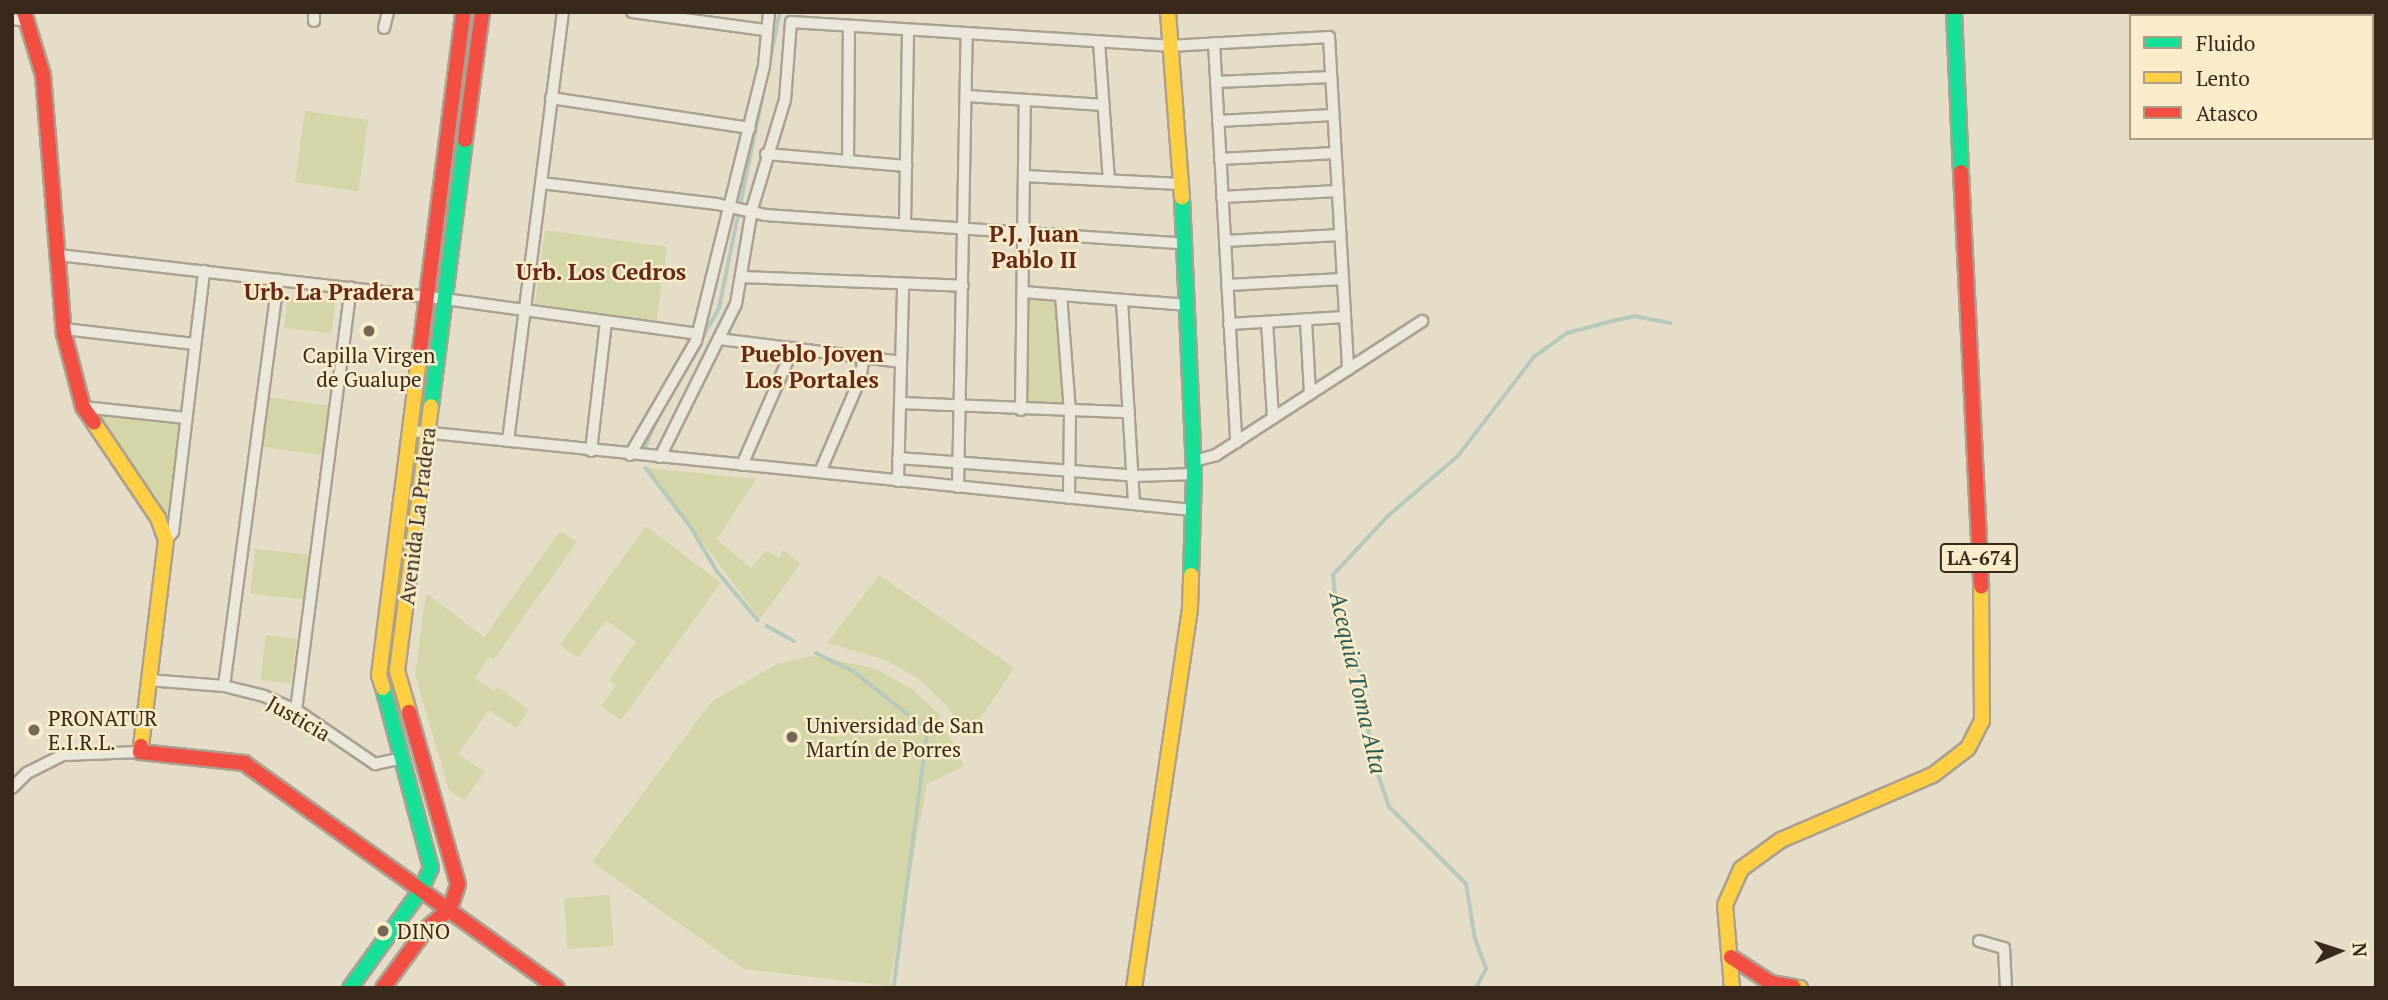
<!DOCTYPE html>
<meta charset="utf-8">
<style>
body{margin:0}
#map{position:relative;width:2388px;height:1000px;overflow:hidden;background:#e5ddc8;font-family:"PT Serif",serif}
div>[style]{position:absolute}
.green>*{inset:0;background:#d5d6a8;transform-origin:0 0}
.stream>*{height:3.5px;margin:-1.75px;padding:0 1.75px;transform-origin:1.75px;border-radius:1.75px;background:#b5cabd}
.canal>*{height:10px;margin:-5px;padding:0 5px;transform-origin:5px;border-radius:5px;background:#b5cabd}
.roads{filter:drop-shadow(2px 0 #aaa192) drop-shadow(-2px 0 #aaa192) drop-shadow(0 2px #aaa192) drop-shadow(0 -2px #aaa192)}
.street>*{height:10px;margin:-5px;padding:0 5px;transform-origin:5px;border-radius:5px;background:#ece7db}
.fast>*{height:14px;margin:-7px;padding:0 7px;transform-origin:7px;border-radius:7px;background:#16e098}
.slow>*{height:14px;margin:-7px;padding:0 7px;transform-origin:7px;border-radius:7px;background:#ffcf43}
.jam>*{height:14px;margin:-7px;padding:0 7px;transform-origin:7px;border-radius:7px;background:#f24e42}
.dots>*{width:19px;height:19px;translate:-50% -50%;box-sizing:border-box;border:4px solid #f9eccb;border-radius:50%}
span{translate:-50% -50%;white-space:nowrap;text-align:center;line-height:1.15;-webkit-text-stroke:5px #f9eccb;paint-order:stroke}
.shield-label span{padding:2px 5px;background:#f9eccb;border:2px solid;border-radius:5px;-webkit-text-stroke-width:0}
.shield-label{font-size:19px;color:#38291a;font-weight:700}
.poi-label{font-size:21px;color:#38291a}
.left{translate:0 -50%;text-align:left}
.street-label{font-size:21px;color:#38291a}
.neighbourhood-label{font-size:23px;color:#692715;font-weight:700}
.water-label{font-size:23px;color:#275a57;font-style:italic}
.frame{position:absolute;inset:0;border:14px solid #38291a;pointer-events:none}
.legend{position:absolute;left:2129px;top:14px;width:245px;height:126px;box-sizing:border-box;background:#f9eccb;border:2px solid #ac9e84;margin:0;padding:9px 12px;list-style:none;font-size:21px;color:#38291a}
.legend li{display:flex;align-items:center;gap:14px;height:35px}
.legend b{width:35px;border:2px solid #ac9e84}
.north{position:absolute;left:2304px;top:916px;width:70px;height:70px;-webkit-text-stroke:5px #f9eccb;paint-order:stroke;rotate:87deg;font-size:19px;font-weight:700;line-height:28px;text-align:center;color:#38291a}
.north::after{content:'';display:block;margin:auto;width:24px;height:32px;background:#38291a;clip-path:polygon(50% 0,100% 100%,50% 72%,0 100%)}
</style>
<div id="map">
<div class="green">
<i style="left:305px;top:111px;width:64px;height:72px;rotate:8deg"></i>
<i style="left:545px;top:230px;width:123px;height:74px;rotate:8deg"></i>
<i style="clip-path:polygon(1023px 295px,1061px 298px,1071px 414px,1023px 407px)"></i>
<i style="left:288px;top:296px;width:48px;height:32px;rotate:7deg"></i>
<i style="left:267px;top:397px;width:67px;height:50px;rotate:8deg"></i>
<i style="clip-path:polygon(93px 411px,183px 420px,170px 520px,152px 489px,145px 490px)"></i>
<i style="clip-path:polygon(647px 468px,756px 479px,717px 539px,751px 568px,766px 550px,779px 558px,783px 550px,801px 563px,760px 619px)"></i>
<i style="clip-path:polygon(646px 526px,721px 583px,621px 720px,601px 706px,616px 686px,609px 680px,636px 642px,606px 620px,578px 658px,560px 645px)"></i>
<i style="clip-path:polygon(560px 531px,577px 542px,494px 659px,489px 657px,475px 678px,494px 691px,498px 687px,529px 710px,516px 728px,489px 710px,458px 754px,485px 772px,464px 800px,449px 790px,415px 675px,426px 593px,484px 637px)"></i>
<i style="left:255px;top:549px;width:58px;height:45px;rotate:6deg"></i>
<i style="clip-path:polygon(879px 575px,1014px 668px,968px 737px,947px 706px,920px 680px,886px 660px,827px 643px)"></i>
<i style="left:266px;top:635px;width:31px;height:45px;rotate:7deg"></i>
<i style="clip-path:polygon(812px 656px,874px 668px,912px 689px,938px 713px,964px 766px,927px 784px,889px 986px,744px 969px,592px 862px,711px 702px,777px 664px)"></i>
<i style="left:610px;top:895px;width:51px;height:46px;rotate:86deg"></i>
</div>
<div class="stream">
<i style="left:671px;top:393px;width:98px;rotate:-60.5deg"></i>
<i style="left:719px;top:308px;width:302px;rotate:-78.4deg"></i>
<i style="left:643px;top:452px;width:43px;rotate:-67deg"></i>
<i style="left:646px;top:468px;width:74px;rotate:52.7deg"></i>
<i style="left:691px;top:527px;width:51px;rotate:59.4deg"></i>
<i style="left:717px;top:571px;width:64px;rotate:50.1deg"></i>
<i style="left:767px;top:626px;width:31px;rotate:29deg"></i>
<i style="left:816px;top:653px;width:41px;rotate:25.9deg"></i>
<i style="left:853px;top:671px;width:95px;rotate:38.2deg"></i>
<i style="left:928px;top:730px;width:260px;rotate:97.5deg"></i>
<i style="left:1476px;top:988px;width:21px;rotate:-62deg"></i>
<i style="left:1486px;top:969px;width:32px;rotate:-110deg"></i>
<i style="left:1475px;top:939px;width:56px;rotate:-99.3deg"></i>
<i style="left:1466px;top:884px;width:109px;rotate:-135deg"></i>
<i style="left:1389px;top:807px;width:50px;rotate:-108.8deg"></i>
<i style="left:1373px;top:760px;width:99px;rotate:-98.7deg"></i>
<i style="left:1358px;top:662px;width:50px;rotate:-115deg"></i>
<i style="left:1337px;top:617px;width:42px;rotate:-95.4deg"></i>
<i style="left:1333px;top:575px;width:81px;rotate:-47deg"></i>
<i style="left:1388px;top:516px;width:92px;rotate:-40.6deg"></i>
<i style="left:1458px;top:456px;width:125px;rotate:-52.5deg"></i>
<i style="left:1534px;top:357px;width:41px;rotate:-36deg"></i>
<i style="left:1567px;top:333px;width:48px;rotate:-14.6deg"></i>
<i style="left:1613px;top:321px;width:22px;rotate:-13deg"></i>
<i style="left:1634px;top:316px;width:37px;rotate:11deg"></i>
</div>
<div class="canal">
<i style="left:2308px;top:12px;width:12px;rotate:20deg"></i>
<i style="left:2372px;top:36px;width:4px;rotate:27deg"></i>
</div>
<div class="roads">
<div class="street">
<i style="left:314px;top:12px;width:9px;rotate:90deg"></i>
<i style="left:632px;top:12px;width:134px;rotate:7.7deg"></i>
<i style="left:2354px;top:12px;width:10px;rotate:24deg"></i>
<i style="left:12px;top:19px;width:15px;rotate:8deg"></i>
<i style="left:2372px;top:20px;width:4px;rotate:14deg"></i>
<i style="left:384px;top:28px;width:16px;rotate:-76deg"></i>
<i style="left:1099px;top:42px;width:138px;rotate:85.9deg"></i>
<i style="left:1214px;top:43px;width:400px;rotate:86.8deg"></i>
<i style="left:1216px;top:82px;width:115px;rotate:-2.5deg"></i>
<i style="left:967px;top:96px;width:137px;rotate:3.8deg"></i>
<i style="left:551px;top:98px;width:201px;rotate:8.6deg"></i>
<i style="left:1218px;top:121px;width:115px;rotate:-3deg"></i>
<i style="left:766px;top:154px;width:141px;rotate:4.9deg"></i>
<i style="left:1220px;top:159px;width:115px;rotate:-3deg"></i>
<i style="left:848px;top:161px;width:135px;rotate:-89.6deg"></i>
<i style="left:1024px;top:176px;width:156px;rotate:2.9deg"></i>
<i style="left:541px;top:183px;width:177px;rotate:6.8deg"></i>
<i style="left:717px;top:204px;width:49px;rotate:12.9deg"></i>
<i style="left:765px;top:215px;width:421px;rotate:3.9deg"></i>
<i style="left:1222px;top:197px;width:116px;rotate:-3deg"></i>
<i style="left:905px;top:224px;width:194px;rotate:-89.1deg"></i>
<i style="left:1225px;top:241px;width:115px;rotate:-3deg"></i>
<i style="left:59px;top:255px;width:388px;rotate:6.5deg"></i>
<i style="left:444px;top:299px;width:256px;rotate:7.8deg"></i>
<i style="left:742px;top:277px;width:221px;rotate:2.3deg"></i>
<i style="left:1227px;top:285px;width:116px;rotate:-3deg"></i>
<i style="left:1023px;top:292px;width:166px;rotate:4.5deg"></i>
<i style="left:1061px;top:295px;width:118px;rotate:85.6deg"></i>
<i style="left:1070px;top:413px;width:85px;rotate:90.7deg"></i>
<i style="left:1122px;top:301px;width:202px;rotate:86.6deg"></i>
<i style="left:1306px;top:320px;width:74px;rotate:86.9deg"></i>
<i style="left:1267px;top:322px;width:95px;rotate:86.4deg"></i>
<i style="left:1229px;top:324px;width:116px;rotate:-3.5deg"></i>
<i style="left:64px;top:329px;width:131px;rotate:6.6deg"></i>
<i style="left:719px;top:339px;width:183px;rotate:7.2deg"></i>
<i style="left:900px;top:403px;width:229px;rotate:2.3deg"></i>
<i style="left:83px;top:407px;width:104px;rotate:6.1deg"></i>
<i style="left:1021px;top:410px;width:307px;rotate:-89.3deg"></i>
<i style="left:412px;top:431px;width:784px;rotate:5.78deg"></i>
<i style="left:508px;top:441px;width:433px;rotate:-82.7deg"></i>
<i style="left:591px;top:451px;width:130px;rotate:-83.4deg"></i>
<i style="left:630px;top:455px;width:132px;rotate:-59.9deg"></i>
<i style="left:696px;top:341px;width:283px;rotate:-76.1deg"></i>
<i style="left:764px;top:66px;width:54px;rotate:-84.7deg"></i>
<i style="left:660px;top:457px;width:171px;rotate:-63.6deg"></i>
<i style="left:736px;top:304px;width:96px;rotate:-80.4deg"></i>
<i style="left:752px;top:209px;width:114px;rotate:-73.2deg"></i>
<i style="left:785px;top:100px;width:78px;rotate:-85.6deg"></i>
<i style="left:791px;top:22px;width:379px;rotate:3.6deg"></i>
<i style="left:1169px;top:46px;width:160px;rotate:-3.2deg"></i>
<i style="left:1329px;top:37px;width:333px;rotate:86.7deg"></i>
<i style="left:898px;top:458px;width:238px;rotate:4.3deg"></i>
<i style="left:1135px;top:476px;width:59px;rotate:-1.9deg"></i>
<i style="left:1194px;top:461px;width:23px;rotate:-15deg"></i>
<i style="left:1216px;top:455px;width:246px;rotate:-33deg"></i>
<i style="left:742px;top:465px;width:128px;rotate:-66.4deg"></i>
<i style="left:820px;top:472px;width:101px;rotate:-66.7deg"></i>
<i style="left:860px;top:379px;width:22px;rotate:-80deg"></i>
<i style="left:898px;top:481px;width:197px;rotate:-88.5deg"></i>
<i style="left:958px;top:487px;width:453px;rotate:-88.9deg"></i>
<i style="left:166px;top:540px;width:11px;rotate:-49deg"></i>
<i style="left:173px;top:532px;width:263px;rotate:-83.2deg"></i>
<i style="left:148px;top:680px;width:76px;rotate:4.5deg"></i>
<i style="left:224px;top:686px;width:41px;rotate:14deg"></i>
<i style="left:264px;top:696px;width:35px;rotate:24deg"></i>
<i style="left:296px;top:710px;width:96px;rotate:34.4deg"></i>
<i style="left:375px;top:764px;width:29px;rotate:-12deg"></i>
<i style="left:224px;top:686px;width:410px;rotate:-82.4deg"></i>
<i style="left:296px;top:710px;width:426px;rotate:-82.6deg"></i>
<i style="left:12px;top:788px;width:21px;rotate:-45deg"></i>
<i style="left:27px;top:773px;width:40px;rotate:-26.6deg"></i>
<i style="left:63px;top:755px;width:77px;rotate:-2.2deg"></i>
<i style="left:1979px;top:941px;width:26px;rotate:16deg"></i>
<i style="left:2004px;top:948px;width:40px;rotate:87.1deg"></i>
</div>
<div class="fast">
<i style="left:1954px;top:12px;width:160px;rotate:87.5deg"></i>
<i style="left:1182px;top:197px;width:277px;rotate:87.5deg"></i>
<i style="left:1194px;top:474px;width:101px;rotate:91.7deg"></i>
<i style="left:431px;top:406px;width:268px;rotate:-82.7deg"></i>
<i style="left:350px;top:988px;width:121px;rotate:-54.1deg"></i>
<i style="left:421px;top:890px;width:24px;rotate:-66deg"></i>
<i style="left:431px;top:868px;width:186px;rotate:-104.9deg"></i>
</div>
<div class="slow">
<i style="left:1168px;top:12px;width:186px;rotate:85.7deg"></i>
<i style="left:94px;top:423px;width:115px;rotate:56deg"></i>
<i style="left:158px;top:518px;width:23px;rotate:70deg"></i>
<i style="left:166px;top:540px;width:208px;rotate:96.9deg"></i>
<i style="left:383px;top:688px;width:14px;rotate:-107deg"></i>
<i style="left:379px;top:675px;width:328px;rotate:-82.8deg"></i>
<i style="left:409px;top:712px;width:43px;rotate:-106.3deg"></i>
<i style="left:397px;top:671px;width:267px;rotate:-82.7deg"></i>
<i style="left:1134px;top:988px;width:384px;rotate:-81.6deg"></i>
<i style="left:1190px;top:608px;width:33px;rotate:-88deg"></i>
<i style="left:1732px;top:988px;width:83px;rotate:-94.8deg"></i>
<i style="left:1725px;top:905px;width:39px;rotate:-66deg"></i>
<i style="left:1741px;top:869px;width:49px;rotate:-35.9deg"></i>
<i style="left:1781px;top:840px;width:165px;rotate:-23.2deg"></i>
<i style="left:1933px;top:775px;width:44px;rotate:-37.6deg"></i>
<i style="left:1968px;top:748px;width:30px;rotate:-63deg"></i>
<i style="left:1982px;top:721px;width:134px;rotate:-90.4deg"></i>
<i style="left:1780px;top:988px;width:20px"></i>
</div>
<div class="jam">
<i style="left:24px;top:12px;width:66px;rotate:73.2deg"></i>
<i style="left:43px;top:75px;width:260px;rotate:85.4deg"></i>
<i style="left:64px;top:334px;width:75px;rotate:75.4deg"></i>
<i style="left:83px;top:407px;width:19px;rotate:55deg"></i>
<i style="left:465px;top:140px;width:129px;rotate:-82.4deg"></i>
<i style="left:1961px;top:172px;width:415px;rotate:87.2deg"></i>
<i style="left:420px;top:350px;width:341px;rotate:-82.7deg"></i>
<i style="left:141px;top:746px;width:6px;rotate:99deg"></i>
<i style="left:140px;top:752px;width:105px;rotate:6deg"></i>
<i style="left:244px;top:763px;width:385px;rotate:35.7deg"></i>
<i style="left:1731px;top:957px;width:48px;rotate:33deg"></i>
<i style="left:1771px;top:983px;width:23px;rotate:10deg"></i>
<i style="left:383px;top:988px;width:74px;rotate:-53.7deg"></i>
<i style="left:427px;top:928px;width:30px;rotate:-40deg"></i>
<i style="left:450px;top:909px;width:26px;rotate:-72deg"></i>
<i style="left:458px;top:884px;width:179px;rotate:-105.9deg"></i>
</div>
</div>
<div class="dots">
<i style="left:369px;top:331px;background:#756857"></i>
<i style="left:34px;top:730px;background:#756857"></i>
<i style="left:792px;top:737px;background:#756857"></i>
<i style="left:383px;top:931px;background:#756857"></i>
</div>
<div class="shield-label">
<span style="left:1979px;top:558px">LA-674</span>
</div>
<div class="poi-label">
<span style="left:369px;top:367px">Capilla Virgen<br>de Gualupe</span>
<span class="left" style="left:48px;top:730px">PRONATUR<br>E.I.R.L.</span>
<span class="left" style="left:806px;top:737px">Universidad de San<br>Martín de Porres</span>
<span class="left" style="left:397px;top:931px">DINO</span>
</div>
<div class="street-label">
<span style="left:417px;top:516px;rotate:-83deg">Avenida La Pradera</span>
<span style="left:299px;top:718px;rotate:30deg">Justicia</span>
</div>
<div class="neighbourhood-label">
<span style="left:1034px;top:247px">P.J. Juan<br>Pablo II</span>
<span style="left:601px;top:272px">Urb. Los Cedros</span>
<span style="left:329px;top:292px">Urb. La Pradera</span>
<span style="left:812px;top:367px">Pueblo Joven<br>Los Portales</span>
</div>
<div class="water-label">
<span style="left:1358px;top:683px;rotate:77deg">Acequia Toma Alta</span>
</div>
<div class="frame"></div>
<ul class="legend">
<li><b style="height:9px;background:#16e098"></b>Fluido</li>
<li><b style="height:9px;background:#ffcf43"></b>Lento</li>
<li><b style="height:9px;background:#f24e42"></b>Atasco</li>
</ul>
<div class="north">N</div>
</div>
